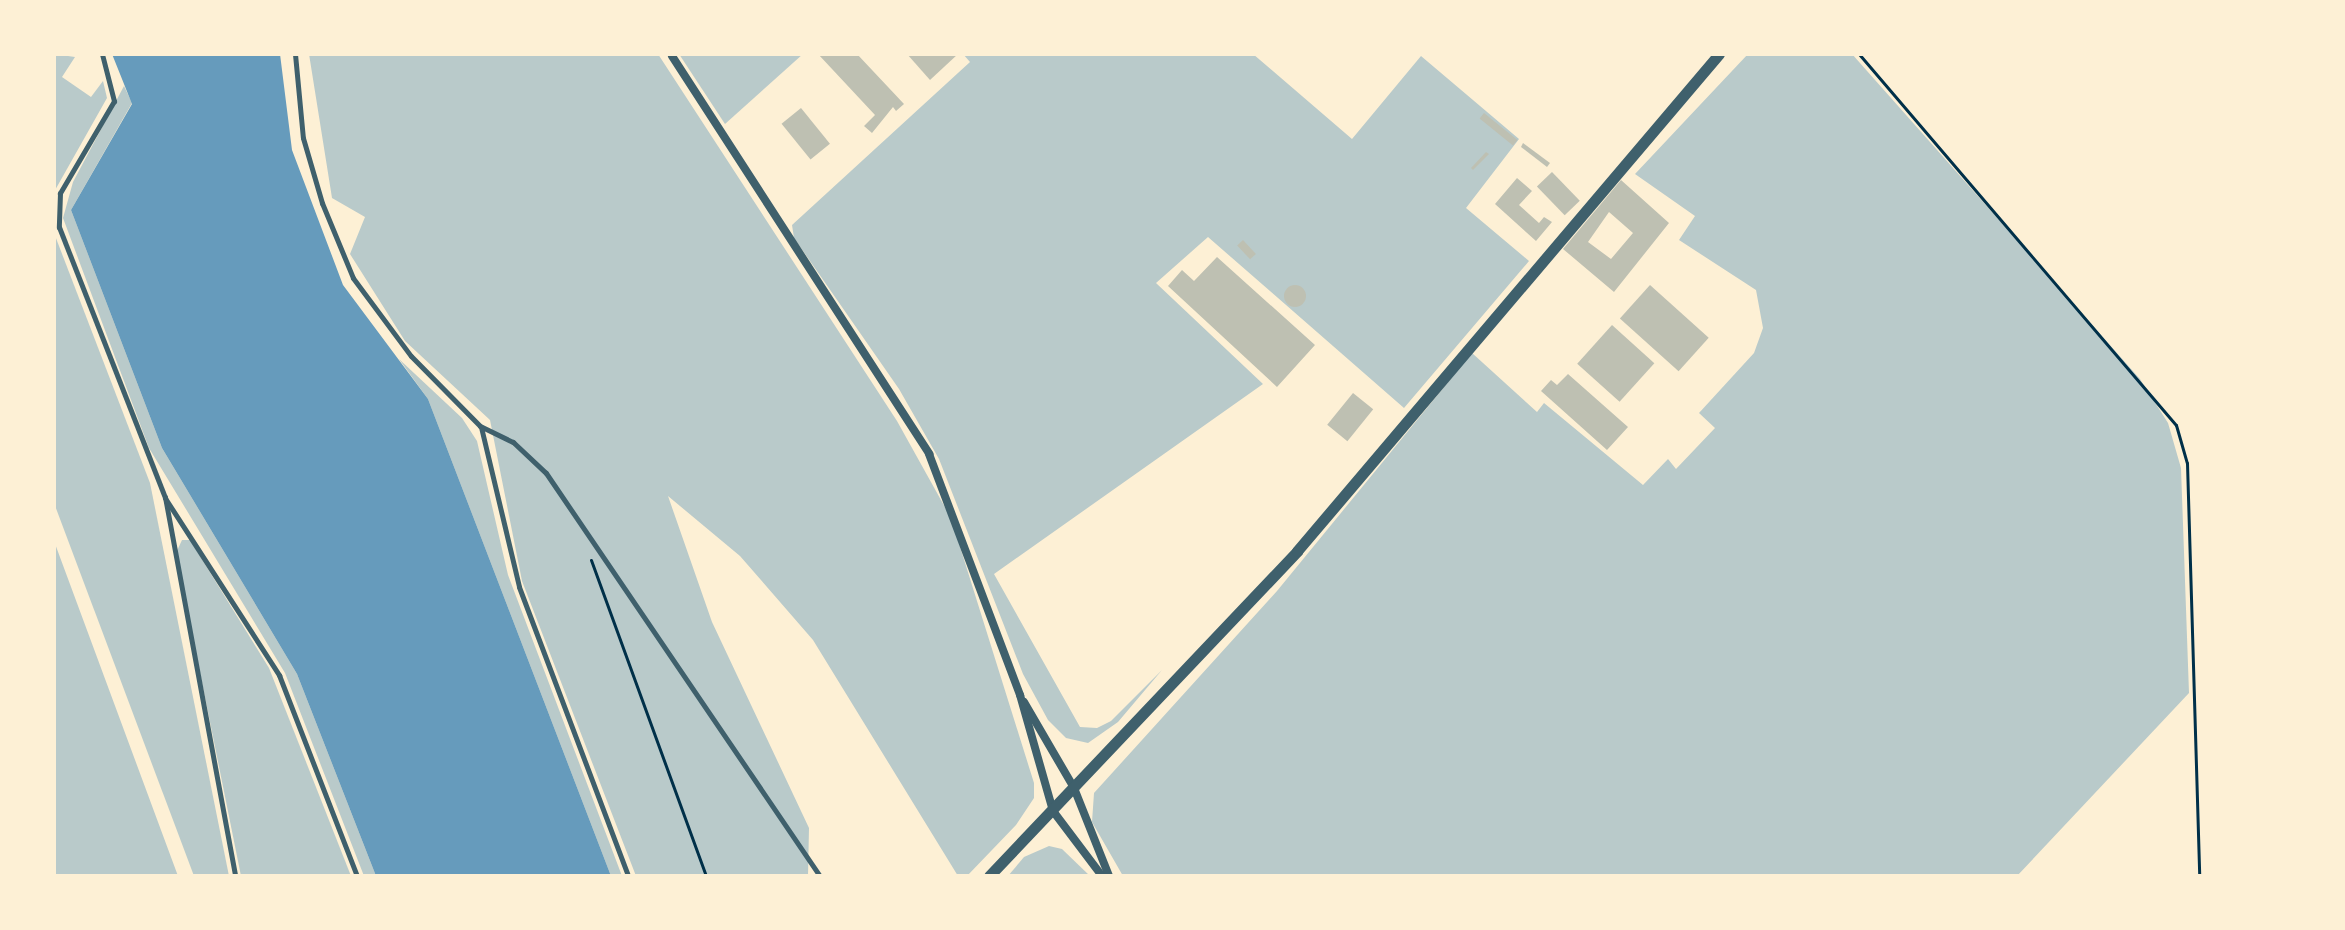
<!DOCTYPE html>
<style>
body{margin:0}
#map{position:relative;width:2345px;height:930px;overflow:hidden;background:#fdf0d5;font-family:Manrope,sans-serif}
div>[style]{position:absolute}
.green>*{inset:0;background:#b9caca}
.water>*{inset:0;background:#669bbc}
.building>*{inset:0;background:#bec0b2;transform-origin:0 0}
.round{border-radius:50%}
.path>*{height:3px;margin:-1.5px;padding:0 1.5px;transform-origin:1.5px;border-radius:1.5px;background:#003049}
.service>*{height:5px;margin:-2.5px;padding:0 2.5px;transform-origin:2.5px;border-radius:2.5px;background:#3f606c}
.minor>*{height:8px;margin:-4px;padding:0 4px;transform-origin:4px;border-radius:4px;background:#3f606c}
.tertiary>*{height:11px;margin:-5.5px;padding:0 5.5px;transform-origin:5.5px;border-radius:5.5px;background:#3f606c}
span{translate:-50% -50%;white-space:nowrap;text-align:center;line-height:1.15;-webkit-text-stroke:8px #fdf0d5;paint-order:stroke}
.frame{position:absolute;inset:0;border:56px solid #fdf0d5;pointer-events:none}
</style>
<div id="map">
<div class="green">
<i style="clip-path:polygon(54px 54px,75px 57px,62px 77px,91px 97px,103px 81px,107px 98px,54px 192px)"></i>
<i style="clip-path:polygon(309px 54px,658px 54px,897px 421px,951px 518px,1034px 783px,1034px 798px,1016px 825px,967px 876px,958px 876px,813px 640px,740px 556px,668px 496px,712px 622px,809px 828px,808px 876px,636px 876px,522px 581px,490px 420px,405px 341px,350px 254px,365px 217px,332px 198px)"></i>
<i style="clip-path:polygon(679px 54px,803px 54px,725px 124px)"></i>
<i style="clip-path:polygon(963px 54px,1253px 54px,1352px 139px,1421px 56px,1519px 139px,1466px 208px,1529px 261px,1404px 408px,1208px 237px,1156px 283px,1263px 384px,994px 574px,1080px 727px,1097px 728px,1111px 721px,1162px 670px,1118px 722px,1088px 743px,1066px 738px,1048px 720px,1023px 674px,939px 459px,899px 389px,794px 238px,792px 225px,970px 62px)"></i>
<i style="clip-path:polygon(1748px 54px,1852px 54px,2140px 379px,2168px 423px,2181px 468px,2189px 693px,2017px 876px,1123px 876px,1092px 822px,1094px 793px,1277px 591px,1472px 353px,1537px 412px,1544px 403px,1643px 485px,1668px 459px,1676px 469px,1715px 428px,1699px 413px,1754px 353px,1763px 328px,1756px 290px,1679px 240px,1695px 216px,1635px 174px)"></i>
<i style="clip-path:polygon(124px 86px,132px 103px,71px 210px,162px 448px,297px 674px,376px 876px,364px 876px,285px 673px,149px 448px,63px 218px,73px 182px)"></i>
<i style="clip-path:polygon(54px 233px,150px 483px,229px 876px,194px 876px,54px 503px)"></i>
<i style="clip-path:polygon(399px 359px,462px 418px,477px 441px,508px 575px,622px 876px,611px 876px,428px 399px)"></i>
<i style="clip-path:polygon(182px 540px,190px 540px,269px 668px,351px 876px,241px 876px,176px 553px)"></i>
<i style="clip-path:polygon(54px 541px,158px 822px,178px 876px,54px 876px)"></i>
<i style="clip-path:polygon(1049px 846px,1062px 849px,1090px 876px,1008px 876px,1024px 857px)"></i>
</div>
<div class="water">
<i style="clip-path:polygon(112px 54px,280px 54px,292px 150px,343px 285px,428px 399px,611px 876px,376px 876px,297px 674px,162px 448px,71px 210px,132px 104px)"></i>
</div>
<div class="building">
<i style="clip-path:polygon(818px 54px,857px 54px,904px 104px,896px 111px,893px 107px,872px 133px,864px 126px,875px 115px)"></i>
<i style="clip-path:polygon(907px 54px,958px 54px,930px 80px)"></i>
<i style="left:801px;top:108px;width:46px;height:25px;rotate:51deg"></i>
<i style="left:1484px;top:113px;width:43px;height:7px;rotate:39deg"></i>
<i style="clip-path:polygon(1523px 143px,1550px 163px,1547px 167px,1521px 147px)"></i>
<i style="clip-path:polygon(1486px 152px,1489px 154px,1473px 170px,1471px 168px)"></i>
<i style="left:1552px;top:172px;width:40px;height:21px;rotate:46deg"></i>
<i style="clip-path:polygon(1517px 178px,1532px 191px,1519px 205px,1539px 223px,1544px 217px,1552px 222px,1536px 241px,1495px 204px)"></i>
<i style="clip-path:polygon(evenodd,1621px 180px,1669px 223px,1614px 292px,1563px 249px,1621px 180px,1609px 212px,1633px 233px,1611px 259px,1588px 242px,1609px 212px)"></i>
<i style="left:1243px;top:240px;width:19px;height:8px;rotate:47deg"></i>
<i style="clip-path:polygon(1217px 257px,1315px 345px,1277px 387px,1168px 286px,1182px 270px,1194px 281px)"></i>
<i style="left:1650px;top:285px;width:79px;height:45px;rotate:42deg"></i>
<i class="round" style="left:1284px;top:285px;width:22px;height:22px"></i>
<i style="left:1612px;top:325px;width:57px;height:52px;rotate:42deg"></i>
<i style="clip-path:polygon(1568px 374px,1628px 427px,1607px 450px,1541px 391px,1551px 380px,1557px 385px)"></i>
<i style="left:1353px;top:393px;width:26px;height:41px;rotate:39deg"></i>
</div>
<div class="path">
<i style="left:1859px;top:54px;width:488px;rotate:49.5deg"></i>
<i style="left:2176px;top:425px;width:40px;rotate:74deg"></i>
<i style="left:2187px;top:463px;width:413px;rotate:88.3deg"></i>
<i style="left:591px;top:560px;width:336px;rotate:70deg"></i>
</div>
<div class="service">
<i style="left:102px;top:54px;width:49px;rotate:75.7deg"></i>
<i style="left:114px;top:101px;width:107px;rotate:120.4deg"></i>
<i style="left:60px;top:193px;width:34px;rotate:92deg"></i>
<i style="left:59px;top:227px;width:290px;rotate:68.6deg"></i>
<i style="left:165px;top:497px;width:385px;rotate:79.5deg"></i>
<i style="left:295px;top:54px;width:84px;rotate:84.6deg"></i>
<i style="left:303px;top:138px;width:68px;rotate:73.7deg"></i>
<i style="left:322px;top:203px;width:81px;rotate:67.5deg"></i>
<i style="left:353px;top:278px;width:97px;rotate:53.4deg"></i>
<i style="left:411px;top:356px;width:98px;rotate:45.4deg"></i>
<i style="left:480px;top:426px;width:37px;rotate:26deg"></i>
<i style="left:513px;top:442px;width:45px;rotate:43.2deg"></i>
<i style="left:546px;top:473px;width:487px;rotate:55.8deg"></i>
<i style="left:481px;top:427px;width:164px;rotate:76.6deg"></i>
<i style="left:519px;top:587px;width:309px;rotate:69.3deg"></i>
<i style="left:165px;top:498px;width:211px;rotate:57.2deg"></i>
<i style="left:279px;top:675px;width:216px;rotate:68.8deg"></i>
</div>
<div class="minor">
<i style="left:672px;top:56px;width:474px;rotate:57.1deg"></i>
<i style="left:929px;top:454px;width:258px;rotate:69.3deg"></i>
<i style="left:1020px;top:695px;width:121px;rotate:74.1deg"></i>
<i style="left:1053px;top:811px;width:81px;rotate:53deg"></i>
<i style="left:1024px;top:702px;width:99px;rotate:59.8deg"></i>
<i style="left:1074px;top:788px;width:95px;rotate:68.3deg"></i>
</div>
<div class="tertiary">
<i style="left:989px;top:876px;width:448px;rotate:-46.5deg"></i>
<i style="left:1297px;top:551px;width:652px;rotate:-49.67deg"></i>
</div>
<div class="frame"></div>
</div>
